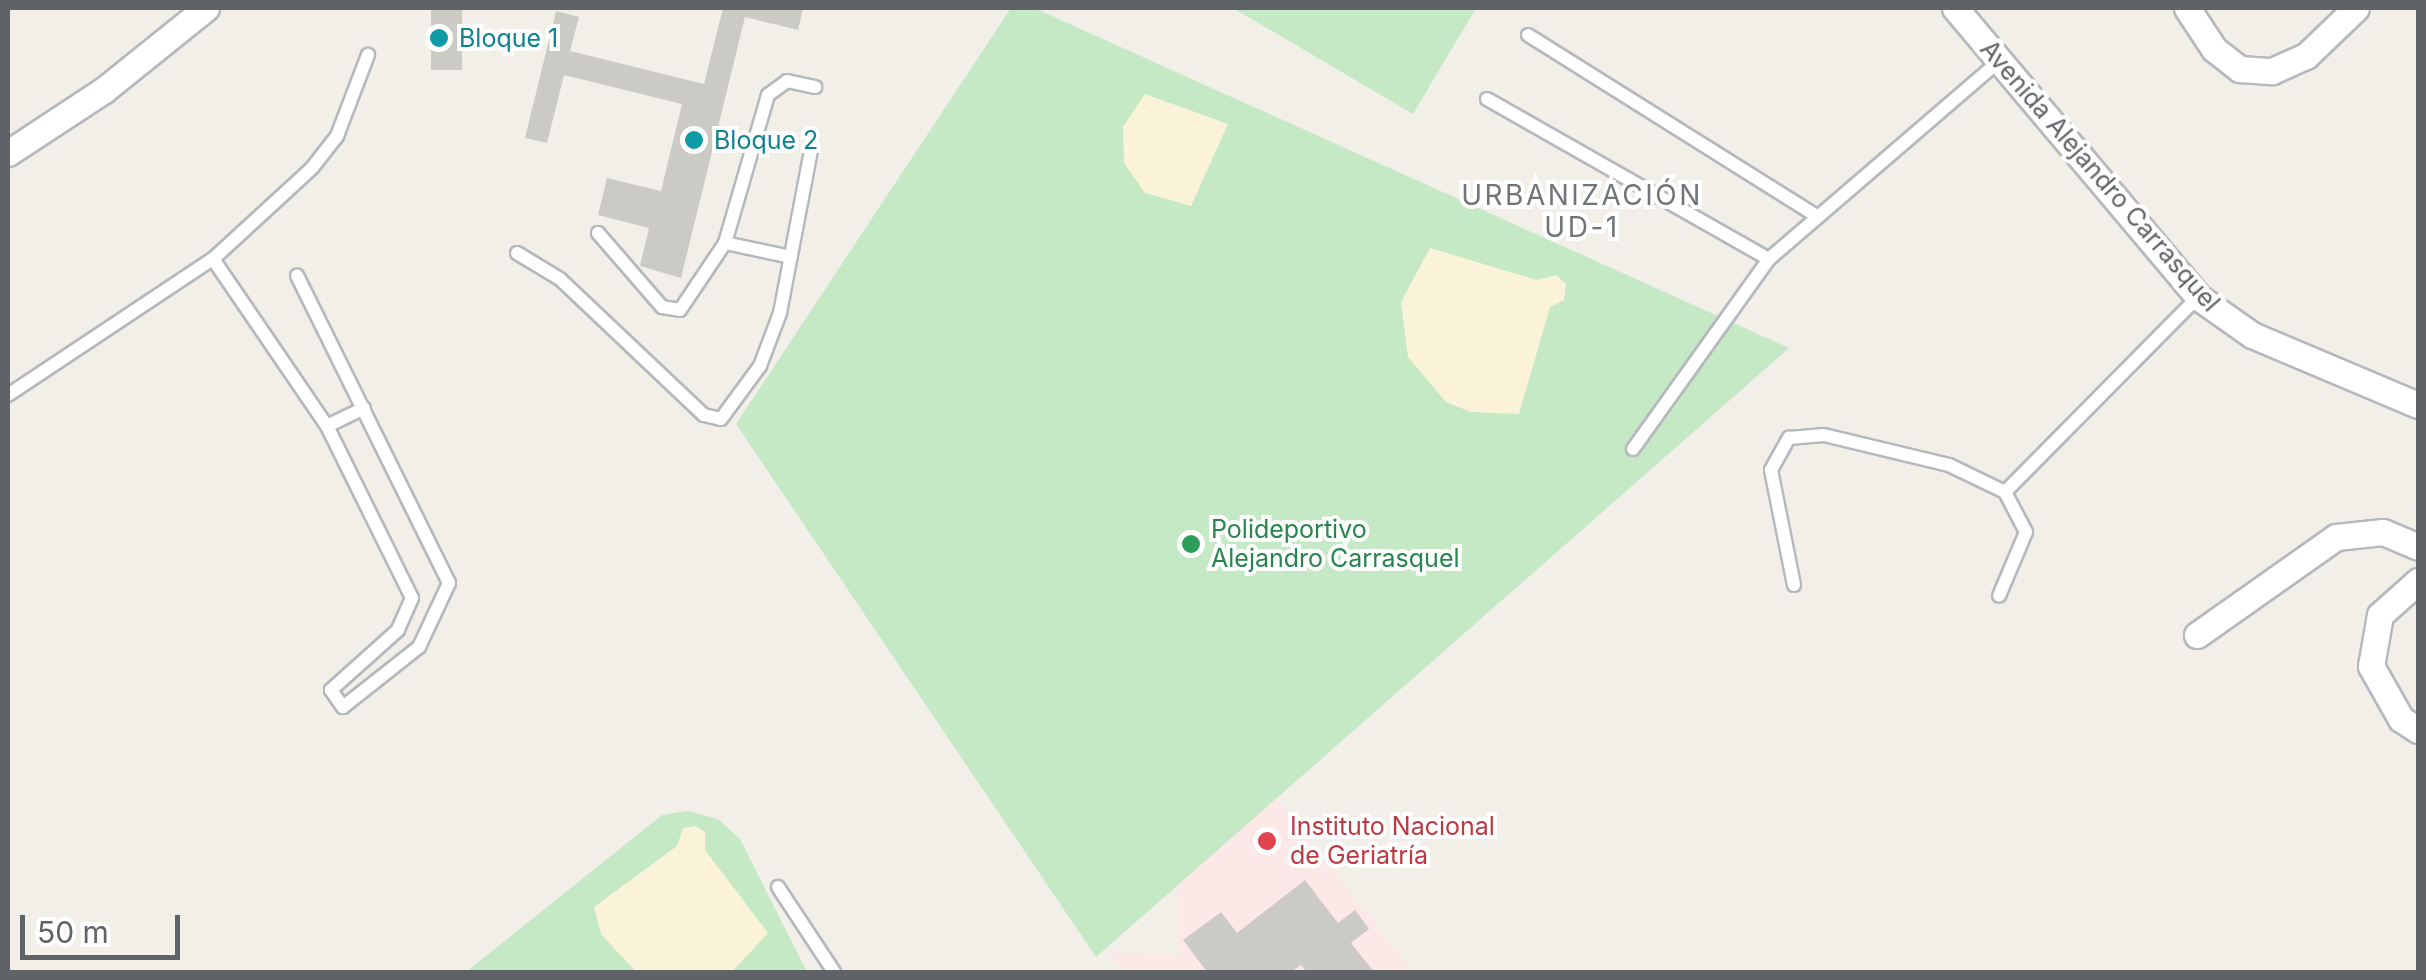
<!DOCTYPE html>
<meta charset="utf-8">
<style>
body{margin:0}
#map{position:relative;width:2426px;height:980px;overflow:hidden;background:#f1efe8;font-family:Inter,sans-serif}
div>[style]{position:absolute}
.medical>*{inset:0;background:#fce8e6}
.green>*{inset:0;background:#c5e8c5}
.sand>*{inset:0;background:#fbf3d9}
.building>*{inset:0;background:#cccac5;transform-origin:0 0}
.roads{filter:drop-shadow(2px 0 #b5b8bc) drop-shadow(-2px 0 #b5b8bc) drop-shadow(0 2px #b5b8bc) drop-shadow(0 -2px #b5b8bc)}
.lane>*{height:12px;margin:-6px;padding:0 6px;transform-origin:6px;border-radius:6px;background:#fff}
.street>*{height:25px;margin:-12.5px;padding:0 12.5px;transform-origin:12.5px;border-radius:12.5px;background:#fff}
.dots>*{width:28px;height:28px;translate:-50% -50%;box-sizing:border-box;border:5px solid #fff;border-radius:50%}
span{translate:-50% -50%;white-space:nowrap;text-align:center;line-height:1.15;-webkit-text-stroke:8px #fff;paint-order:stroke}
.culture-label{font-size:25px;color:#0d838f}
.left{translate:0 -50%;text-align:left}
.street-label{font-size:25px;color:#5f6368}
.leisure-label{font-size:25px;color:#27864d}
.health-label{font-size:25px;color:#be3a42}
.neighbourhood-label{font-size:28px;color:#70757a;letter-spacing:2.5px}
.frame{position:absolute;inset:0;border:10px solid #5f6368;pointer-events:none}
.scale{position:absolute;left:20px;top:915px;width:160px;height:45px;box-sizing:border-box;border:5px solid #5f6368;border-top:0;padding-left:12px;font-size:30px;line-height:35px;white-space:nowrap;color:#5f6368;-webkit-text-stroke:8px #fff;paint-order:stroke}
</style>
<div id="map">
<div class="medical">
<i style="clip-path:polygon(1274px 797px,1412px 972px,1125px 972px,1108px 953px,1180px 955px,1178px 885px)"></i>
</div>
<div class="green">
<i style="clip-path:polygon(1011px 8px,1034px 8px,1789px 348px,1096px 957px,736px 424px)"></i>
<i style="clip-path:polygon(1233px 8px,1476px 8px,1413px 114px)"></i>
<i style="clip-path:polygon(688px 811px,718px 819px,740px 839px,807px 972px,466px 972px,662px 815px)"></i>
</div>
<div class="sand">
<i style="clip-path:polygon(1145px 94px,1228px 124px,1191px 206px,1145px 193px,1124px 163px,1123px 127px)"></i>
<i style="clip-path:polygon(1430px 248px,1537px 280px,1556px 275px,1566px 284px,1564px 300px,1550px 307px,1519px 414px,1471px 412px,1446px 402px,1408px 357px,1401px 302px)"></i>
<i style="clip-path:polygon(696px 826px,705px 832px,705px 850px,768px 933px,732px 972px,636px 972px,601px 934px,594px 907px,677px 846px,683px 828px)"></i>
</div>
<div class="building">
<i style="left:431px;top:8px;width:31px;height:62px"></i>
<i style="clip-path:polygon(723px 8px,803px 8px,798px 30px,745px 17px,681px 278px,640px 266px,649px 228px,598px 215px,607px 178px,661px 191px,682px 104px,564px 75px,547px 143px,525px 138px,556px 11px,579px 17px,570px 51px,704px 84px)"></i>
<i style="clip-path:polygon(1305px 880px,1338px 923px,1355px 910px,1369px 929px,1351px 943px,1374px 972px,1307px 972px,1301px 965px,1291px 972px,1207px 972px,1183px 940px,1221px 912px,1237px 933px)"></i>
</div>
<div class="roads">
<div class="lane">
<i style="left:1528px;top:35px;width:339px;rotate:32.1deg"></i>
<i style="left:1487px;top:99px;width:324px;rotate:29.6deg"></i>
<i style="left:598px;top:233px;width:98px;rotate:49.1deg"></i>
<i style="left:662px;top:307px;width:18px;rotate:9deg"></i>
<i style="left:680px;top:310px;width:81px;rotate:-56.1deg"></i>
<i style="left:725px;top:243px;width:154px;rotate:-73.8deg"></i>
<i style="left:768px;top:95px;width:24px;rotate:-36deg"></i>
<i style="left:787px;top:81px;width:29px;rotate:12deg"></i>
<i style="left:725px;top:243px;width:67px;rotate:12deg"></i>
<i style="left:517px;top:253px;width:50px;rotate:31.2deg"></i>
<i style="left:560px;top:279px;width:198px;rotate:43.4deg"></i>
<i style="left:704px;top:415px;width:17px;rotate:13deg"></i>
<i style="left:721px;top:419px;width:66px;rotate:-53.7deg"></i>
<i style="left:760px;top:366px;width:57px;rotate:-69.3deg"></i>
<i style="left:780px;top:313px;width:165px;rotate:-79.2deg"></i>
<i style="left:213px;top:259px;width:202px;rotate:55.7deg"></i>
<i style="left:327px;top:426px;width:192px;rotate:63.7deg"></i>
<i style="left:412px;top:598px;width:35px;rotate:114deg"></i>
<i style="left:398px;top:630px;width:90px;rotate:138.2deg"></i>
<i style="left:331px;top:690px;width:21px;rotate:55deg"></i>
<i style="left:343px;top:707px;width:97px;rotate:-38.3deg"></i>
<i style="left:419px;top:647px;width:71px;rotate:-64.9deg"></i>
<i style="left:449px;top:583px;width:343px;rotate:-116.3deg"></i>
<i style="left:8px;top:395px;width:246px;rotate:-33.6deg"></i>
<i style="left:213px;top:259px;width:134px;rotate:-42.6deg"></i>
<i style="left:312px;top:168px;width:41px;rotate:-52deg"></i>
<i style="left:337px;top:136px;width:87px;rotate:-69.1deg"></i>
<i style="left:327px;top:426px;width:41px;rotate:-25.9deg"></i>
<i style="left:1633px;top:449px;width:234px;rotate:-54.4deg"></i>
<i style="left:1769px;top:259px;width:305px;rotate:-40.7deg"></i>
<i style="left:2005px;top:492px;width:274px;rotate:-45.3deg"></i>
<i style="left:1794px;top:585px;width:117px;rotate:-101.3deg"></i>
<i style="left:1771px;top:470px;width:37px;rotate:-61deg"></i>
<i style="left:1789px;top:438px;width:35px;rotate:-5deg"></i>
<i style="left:1824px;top:435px;width:129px;rotate:13.5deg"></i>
<i style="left:1949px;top:465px;width:62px;rotate:25.7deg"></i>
<i style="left:2005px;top:492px;width:45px;rotate:62.3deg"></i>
<i style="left:2026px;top:532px;width:69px;rotate:112.9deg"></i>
<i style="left:778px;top:887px;width:102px;rotate:56.6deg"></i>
</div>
<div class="street">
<i style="left:1955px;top:8px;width:378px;rotate:49.9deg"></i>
<i style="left:2198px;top:297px;width:66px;rotate:35.1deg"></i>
<i style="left:2252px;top:335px;width:180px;rotate:22.9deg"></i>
<i style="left:2187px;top:8px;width:49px;rotate:56.6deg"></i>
<i style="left:2214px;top:49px;width:33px;rotate:38deg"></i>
<i style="left:2240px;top:69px;width:32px;rotate:4deg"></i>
<i style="left:2272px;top:71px;width:37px;rotate:-24deg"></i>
<i style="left:2306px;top:56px;width:69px;rotate:-43.8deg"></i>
<i style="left:8px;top:153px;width:115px;rotate:-33.3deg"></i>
<i style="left:104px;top:90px;width:131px;rotate:-38.8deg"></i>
<i style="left:2418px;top:581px;width:51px;rotate:138.2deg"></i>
<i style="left:2380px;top:615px;width:52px;rotate:100deg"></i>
<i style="left:2371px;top:666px;width:61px;rotate:60.5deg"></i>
<i style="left:2401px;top:719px;width:20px;rotate:33deg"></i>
<i style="left:2197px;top:635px;width:170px;rotate:-35.2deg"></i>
<i style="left:2336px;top:537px;width:47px;rotate:-6.1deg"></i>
<i style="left:2383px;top:532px;width:38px;rotate:23deg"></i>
</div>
</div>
<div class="dots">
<i style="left:439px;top:38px;background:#0f9aa8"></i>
<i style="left:694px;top:140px;background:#0f9aa8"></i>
<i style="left:1191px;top:544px;background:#2e9e5b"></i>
<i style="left:1267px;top:841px;background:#e0444e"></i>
</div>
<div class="culture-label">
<span class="left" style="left:459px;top:38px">Bloque 1</span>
<span class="left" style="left:714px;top:140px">Bloque 2</span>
</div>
<div class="street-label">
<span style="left:2100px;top:176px;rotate:49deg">Avenida Alejandro Carrasquel</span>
</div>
<div class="leisure-label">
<span class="left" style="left:1211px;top:544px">Polideportivo<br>Alejandro Carrasquel</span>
</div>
<div class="health-label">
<span class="left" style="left:1290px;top:841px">Instituto Nacional<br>de Geriatría</span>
</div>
<div class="neighbourhood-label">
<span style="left:1582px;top:211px">URBANIZACIÓN<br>UD-1</span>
</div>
<div class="frame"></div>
<div class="scale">50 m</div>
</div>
